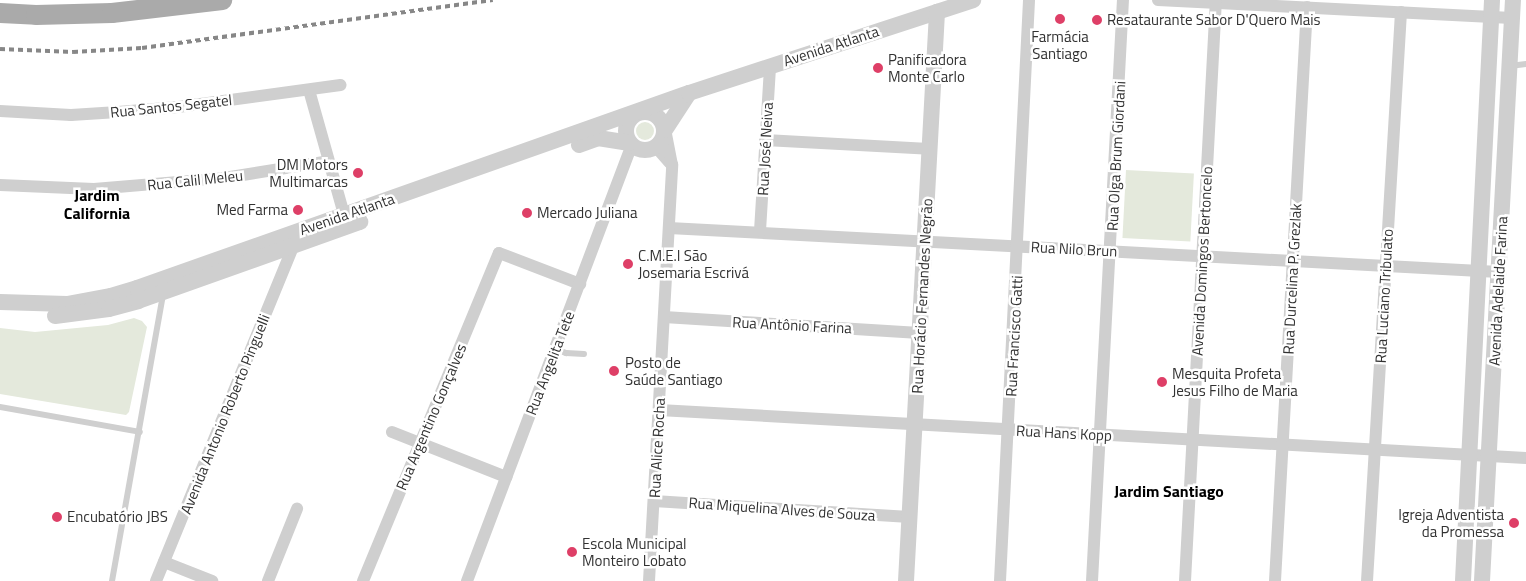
<!DOCTYPE html>
<meta charset="utf-8">
<style>
body{margin:0}
#map{position:relative;width:1526px;height:581px;overflow:hidden;background:#fff;font-family:"Titillium Web",sans-serif}
div>[style]{position:absolute}
.green>*{inset:0;background:#e4e9dc;transform-origin:0 0}
.round{border-radius:50%}
.service>*{height:6px;margin:-3px;padding:0 3px;transform-origin:3px;border-radius:3px;background:#cfcfcf}
.minor>*{height:12px;margin:-6px;padding:0 6px;transform-origin:6px;border-radius:6px;background:#cfcfcf}
.tertiary>*{height:16px;margin:-8px;padding:0 8px;transform-origin:8px;border-radius:8px;background:#cfcfcf}
.tertiary>.ring{margin:-8px;padding:0;box-sizing:content-box;background:none;border:16px solid #cfcfcf;border-radius:50%}
.primary>*{height:20px;margin:-10px;padding:0 10px;transform-origin:10px;border-radius:10px;background:#aaa}
.rail>*{height:4px;margin-top:-2px;transform-origin:0;background:repeating-linear-gradient(90deg,#878787 0 5px,transparent 0 9px)}
.dots>*{width:14px;height:14px;translate:-50% -50%;box-sizing:border-box;border:2px solid #fff;border-radius:50%}
span{translate:-50% -50%;white-space:nowrap;text-align:center;line-height:1.15;-webkit-text-stroke:5px #fff;paint-order:stroke}
.poi-label{font-size:15px;color:#323232}
.left{translate:0 -50%;text-align:left}
.right{translate:-100% -50%;text-align:right}
.street-label{font-size:15px;color:#323232}
.neighbourhood-label{font-size:16px;color:#000;font-weight:700}
</style>
<div id="map">
<div class="green">
<i class="round" style="left:636px;top:122px;width:18px;height:18px"></i>
<i style="left:1126px;top:170px;width:68px;height:68px;rotate:3deg"></i>
<i style="clip-path:polygon(134px 318px,142px 321px,147px 327px,129px 412px,126px 415px,0 394px,0 328px,35px 332px,108px 325px)"></i>
</div>
<div class="service">
<i style="left:1510px;top:66px;width:16px;rotate:-7deg"></i>
<i style="left:555px;top:349px;width:12px;rotate:20deg"></i>
<i style="left:566px;top:353px;width:18px;rotate:3deg"></i>
<i style="left:0;top:407px;width:142px;rotate:10.1deg"></i>
<i style="left:112px;top:581px;width:291px;rotate:-79.9deg"></i>
</div>
<div class="minor">
<i style="left:1158px;top:0;width:354px;rotate:2.9deg"></i>
<i style="left:309px;top:90px;width:137px;rotate:74.3deg"></i>
<i style="left:0;top:111px;width:71px;rotate:3.2deg"></i>
<i style="left:71px;top:115px;width:47px;rotate:-3.7deg"></i>
<i style="left:118px;top:112px;width:60px;rotate:-4.8deg"></i>
<i style="left:178px;top:107px;width:164px;rotate:-7.7deg"></i>
<i style="left:765px;top:140px;width:164px;rotate:3.1deg"></i>
<i style="left:656px;top:147px;width:21px;rotate:49deg"></i>
<i style="left:0;top:185px;width:94px;rotate:2.4deg"></i>
<i style="left:94px;top:189px;width:130px;rotate:-4.8deg"></i>
<i style="left:224px;top:178px;width:106px;rotate:-9.2deg"></i>
<i style="left:669px;top:228px;width:831px;rotate:3.03deg"></i>
<i style="left:760px;top:231px;width:165px;rotate:-86.5deg"></i>
<i style="left:664px;top:317px;width:256px;rotate:3.6deg"></i>
<i style="left:659px;top:410px;width:868px;rotate:3.17deg"></i>
<i style="left:392px;top:432px;width:123px;rotate:21.5deg"></i>
<i style="left:654px;top:501px;width:256px;rotate:3.6deg"></i>
<i style="left:164px;top:562px;width:52px;rotate:21.6deg"></i>
<i style="left:156px;top:581px;width:361px;rotate:-67.7deg"></i>
<i style="left:293px;top:247px;width:7px;rotate:-106deg"></i>
<i style="left:268px;top:581px;width:78px;rotate:-68.1deg"></i>
<i style="left:363px;top:581px;width:355px;rotate:-67.5deg"></i>
<i style="left:499px;top:253px;width:87px;rotate:20.9deg"></i>
<i style="left:467px;top:581px;width:466px;rotate:-69.3deg"></i>
<i style="left:649px;top:581px;width:417px;rotate:-86.8deg"></i>
<i style="left:672px;top:165px;width:36px;rotate:-101deg"></i>
<i style="left:1000px;top:581px;width:582px;rotate:-87.14deg"></i>
<i style="left:1092px;top:581px;width:582px;rotate:-86.95deg"></i>
<i style="left:1185px;top:581px;width:582px;rotate:-86.95deg"></i>
<i style="left:1275px;top:581px;width:575px;rotate:-86.81deg"></i>
<i style="left:1367px;top:581px;width:570px;rotate:-86.58deg"></i>
</div>
<div class="tertiary">
<i class="ring" style="left:626px;top:112px;width:22px;height:22px"></i>
<i style="left:665px;top:130px;width:44px;rotate:-57deg"></i>
<i style="left:579px;top:145px;width:20px;rotate:-20deg"></i>
<i style="left:598px;top:138px;width:32px;rotate:9deg"></i>
<i style="left:0;top:302px;width:67px;rotate:1.7deg"></i>
<i style="left:67px;top:304px;width:45px;rotate:-10.3deg"></i>
<i style="left:111px;top:296px;width:27px;rotate:-17deg"></i>
<i style="left:137px;top:288px;width:585px;rotate:-19.46deg"></i>
<i style="left:689px;top:93px;width:299px;rotate:-18.1deg"></i>
<i style="left:55px;top:316px;width:54px;rotate:-7.4deg"></i>
<i style="left:109px;top:309px;width:30px;rotate:-15deg"></i>
<i style="left:138px;top:301px;width:236px;rotate:-19.6deg"></i>
<i style="left:906px;top:581px;width:570px;rotate:-86.88deg"></i>
<i style="left:1463px;top:581px;width:582px;rotate:-87.14deg"></i>
<i style="left:1482px;top:581px;width:582px;rotate:-86.95deg"></i>
</div>
<div class="primary">
<i style="left:0;top:13px;width:36px;rotate:3deg"></i>
<i style="left:36px;top:15px;width:76px;rotate:-1.5deg"></i>
<i style="left:112px;top:13px;width:111px;rotate:-6.7deg"></i>
</div>
<div class="rail">
<i style="left:0;top:49px;width:73px;rotate:2.4deg"></i>
<i style="left:73px;top:52px;width:69px;rotate:-3.3deg"></i>
<i style="left:142px;top:48px;width:354px;rotate:-7.8deg"></i>
</div>
<div class="dots">
<i style="left:1060px;top:19px;background:#de3f67"></i>
<i style="left:1097px;top:20px;background:#de3f67"></i>
<i style="left:878px;top:68px;background:#de3f67"></i>
<i style="left:358px;top:173px;background:#de3f67"></i>
<i style="left:298px;top:210px;background:#de3f67"></i>
<i style="left:527px;top:213px;background:#de3f67"></i>
<i style="left:628px;top:264px;background:#de3f67"></i>
<i style="left:614px;top:371px;background:#de3f67"></i>
<i style="left:1162px;top:382px;background:#de3f67"></i>
<i style="left:57px;top:517px;background:#de3f67"></i>
<i style="left:1514px;top:523px;background:#de3f67"></i>
<i style="left:572px;top:552px;background:#de3f67"></i>
</div>
<div class="poi-label">
<span class="left" style="left:1107px;top:20px">Resataurante Sabor D'Quero Mais</span>
<span style="left:1060px;top:45px">Farmácia<br>Santiago</span>
<span class="left" style="left:888px;top:68px">Panificadora<br>Monte Carlo</span>
<span class="right" style="left:348px;top:173px">DM Motors<br>Multimarcas</span>
<span class="right" style="left:288px;top:210px">Med Farma</span>
<span class="left" style="left:537px;top:213px">Mercado Juliana</span>
<span class="left" style="left:638px;top:264px">C.M.E.I São<br>Josemaria Escrivá</span>
<span class="left" style="left:625px;top:371px">Posto de<br>Saúde Santiago</span>
<span class="left" style="left:1172px;top:382px">Mesquita Profeta<br>Jesus Filho de Maria</span>
<span class="right" style="left:1504px;top:523px">Igreja Adventista<br>da Promessa</span>
<span class="left" style="left:67px;top:517px">Encubatório JBS</span>
<span class="left" style="left:582px;top:552px">Escola Municipal<br>Monteiro Lobato</span>
</div>
<div class="street-label">
<span style="left:831px;top:46px;rotate:-18deg">Avenida Atlanta</span>
<span style="left:171px;top:106px;rotate:-6deg">Rua Santos Segatel</span>
<span style="left:765px;top:149px;rotate:-87deg">Rua José Neiva</span>
<span style="left:1116px;top:156px;rotate:-87deg">Rua Olga Brum Giordani</span>
<span style="left:195px;top:180px;rotate:-6deg">Rua Calil Meleu</span>
<span style="left:347px;top:214px;rotate:-19deg">Avenida Atlanta</span>
<span style="left:1074px;top:249px;rotate:3deg">Rua Nilo Brun</span>
<span style="left:1202px;top:261px;rotate:-87deg">Avenida Domingos Bertoncelo</span>
<span style="left:1292px;top:279px;rotate:-87deg">Rua Durcelina P. Grezlak</span>
<span style="left:1498px;top:291px;rotate:-87deg">Avenida Adelaide Farina</span>
<span style="left:922px;top:296px;rotate:-87deg">Rua Horácio Fernandes Negrão</span>
<span style="left:1384px;top:296px;rotate:-87deg">Rua Luciano Tribulato</span>
<span style="left:792px;top:325px;rotate:3deg">Rua Antônio Farina</span>
<span style="left:1014px;top:336px;rotate:-87deg">Rua Francisco Gatti</span>
<span style="left:550px;top:363px;rotate:-69deg">Rua Angelita Tete</span>
<span style="left:225px;top:414px;rotate:-68deg">Avenida Antonio Roberto Pinguelli</span>
<span style="left:431px;top:417px;rotate:-67deg">Rua Argentino Gonçalves</span>
<span style="left:1064px;top:433px;rotate:3deg">Rua Hans Kopp</span>
<span style="left:657px;top:448px;rotate:-87deg">Rua Alice Rocha</span>
<span style="left:782px;top:509px;rotate:4deg">Rua Miquelina Alves de Souza</span>
</div>
<div class="neighbourhood-label">
<span style="left:97px;top:204px">Jardim<br>California</span>
<span style="left:1169px;top:491px">Jardim Santiago</span>
</div>
</div>
